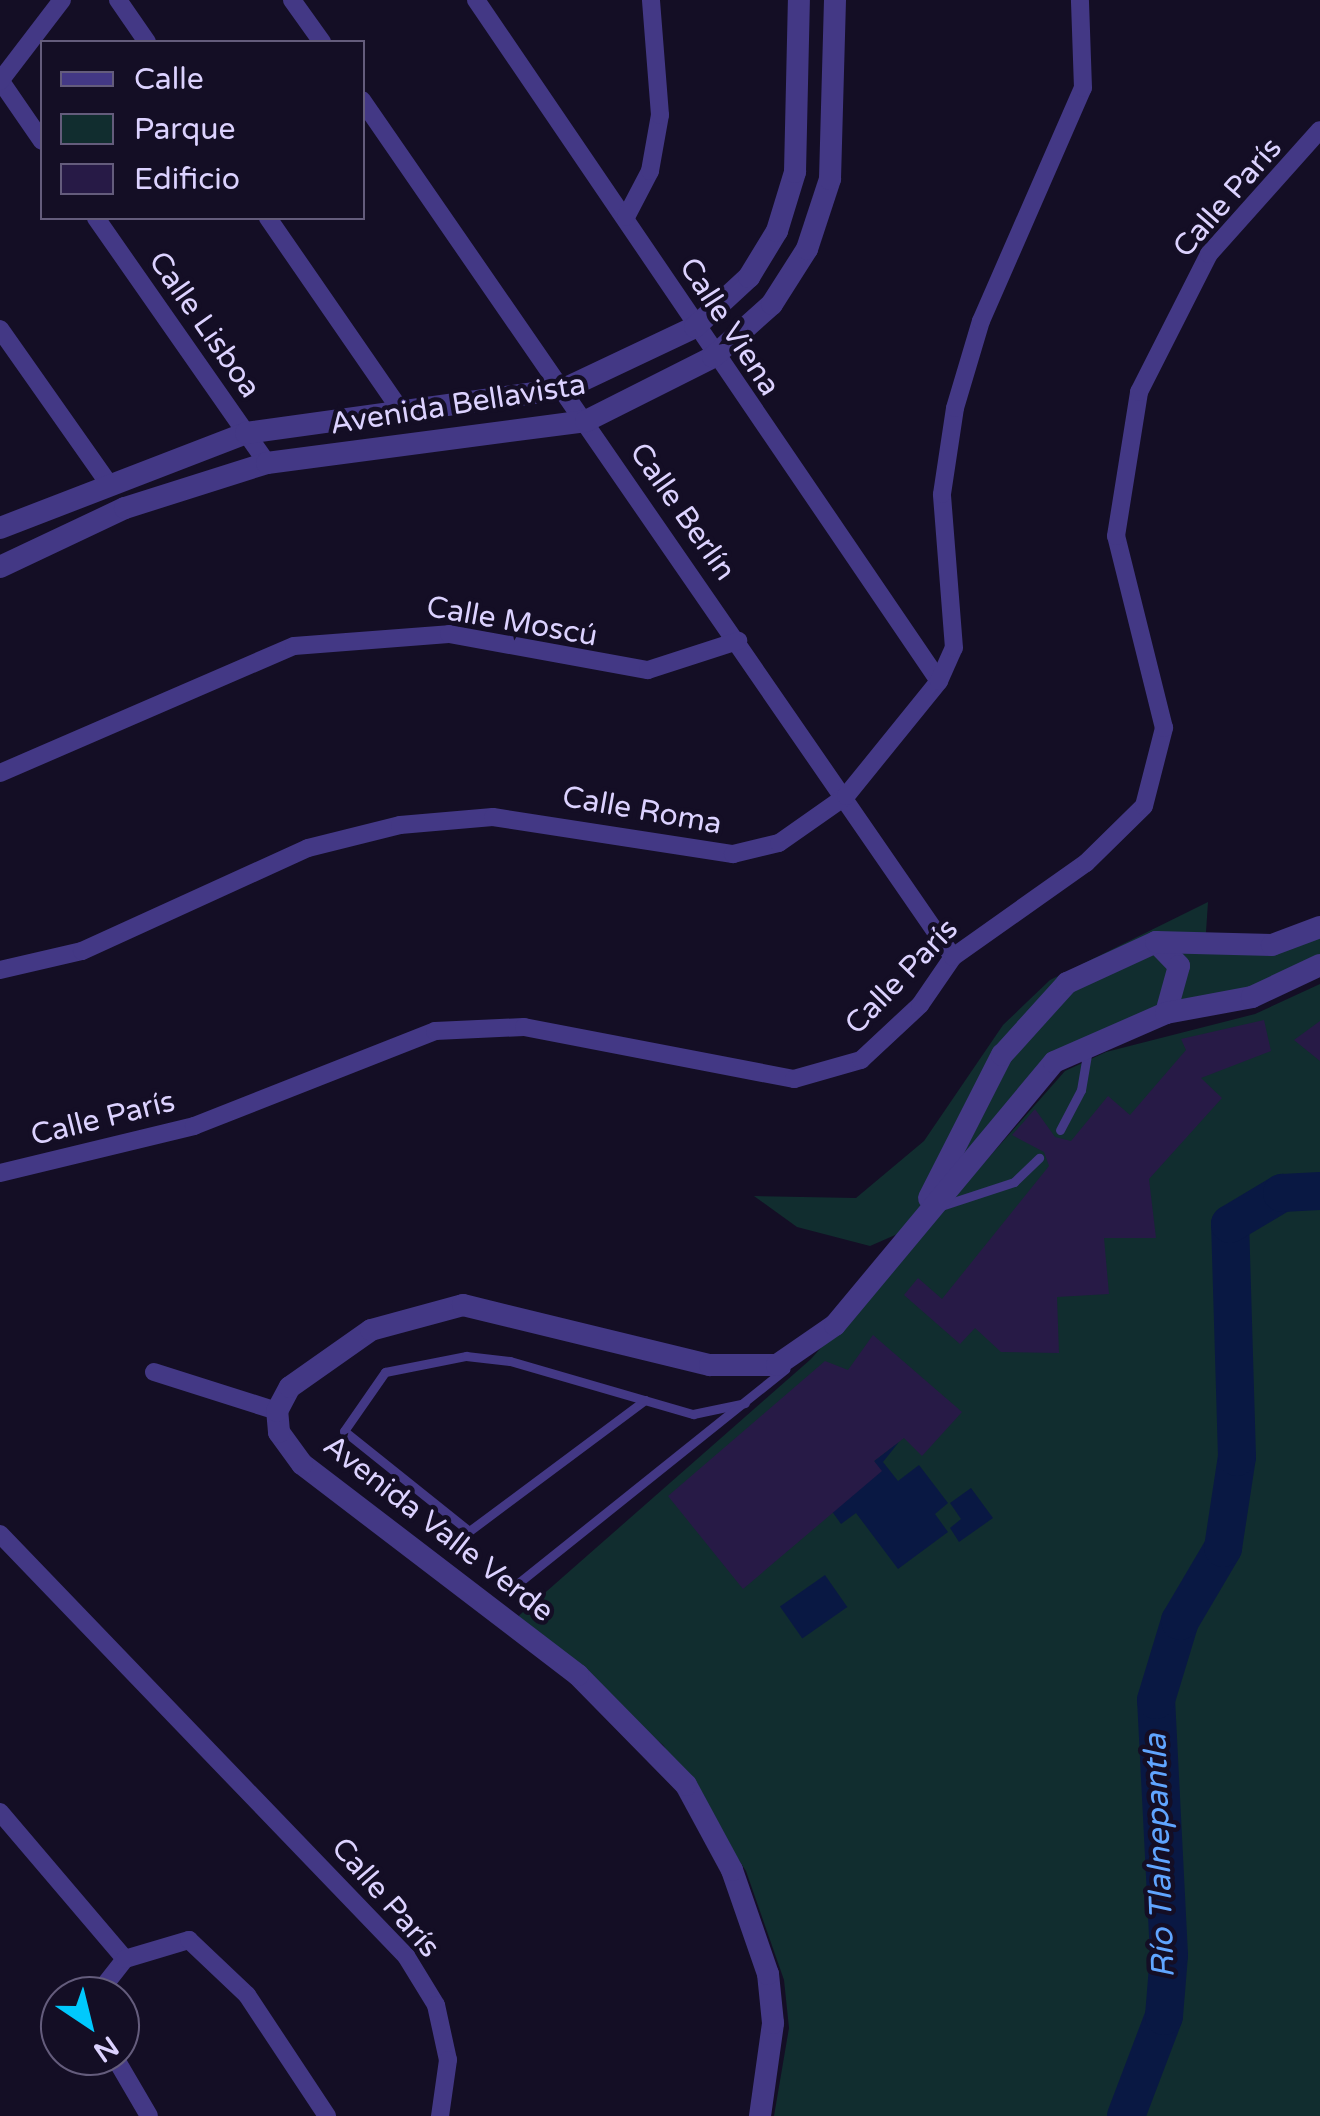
<!DOCTYPE html>
<meta charset="utf-8">
<style>
body{margin:0}
#map{position:relative;width:1320px;height:2116px;overflow:hidden;background:#140e25;font-family:"Varela Round",sans-serif}
div>[style]{position:absolute}
.green>*{inset:0;background:#112d2f}
.water>*{inset:0;background:#091843;transform-origin:0 0}
.river>*{height:38px;margin:-19px;padding:0 19px;transform-origin:19px;border-radius:19px;background:#091843}
.building>*{inset:0;background:#271a46}
.service>*{height:9px;margin:-4.5px;padding:0 4.5px;transform-origin:4.5px;border-radius:4.5px;background:#433885}
.minor>*{height:18px;margin:-9px;padding:0 9px;transform-origin:9px;border-radius:9px;background:#433885}
.tertiary>*{height:22px;margin:-11px;padding:0 11px;transform-origin:11px;border-radius:11px;background:#433885}
span{translate:-50% -50%;white-space:nowrap;text-align:center;line-height:1.15;-webkit-text-stroke:9px #140e25;paint-order:stroke}
.street-label{font-size:30px;color:#dcd2ff}
.water-label{font-size:32px;color:#60a5ff;font-style:italic}
.legend{position:absolute;left:40px;top:40px;width:325px;height:180px;box-sizing:border-box;background:#140e25;border:2px solid #645c7c;margin:0;padding:12px 18px;list-style:none;font-size:30px;color:#dcd2ff}
.legend li{display:flex;align-items:center;gap:20px;height:50px}
.legend b{width:50px;border:2px solid #645c7c}
.north{position:absolute;left:40px;top:1976px;width:100px;height:100px;box-sizing:border-box;background:#140e25;border:2px solid #645c7c;border-radius:50%;rotate:145deg;font-size:28px;font-weight:700;line-height:40px;text-align:center;color:#dcd2ff}
.north::after{content:'';display:block;margin:auto;width:35px;height:45px;background:#00c9fd;clip-path:polygon(50% 0,100% 100%,50% 72%,0 100%)}
</style>
<div id="map">
<div class="green">
<i style="clip-path:polygon(1208px 902px,1205px 947px,1320px 931px,1320px 960px,1287px 981px,1178px 1008px,1183px 974px,1172px 977px,1161px 1012px,1086px 1038px,909px 1229px,870px 1246px,797px 1227px,754px 1196px,856px 1198px,924px 1141px,1003px 1025px,1050px 980px)"></i>
<i style="clip-path:polygon(evenodd,1320px 984px,1320px 2116px,774px 2116px,789px 2028px,784px 1980px,746px 1871px,663px 1745px,514px 1620px,811px 1359px,1065px 1071px,1106px 1052px,1255px 1014px,1320px 984px,1230px 1310px,1237px 1457px,1232px 1487px,1229px 1311px,1230px 1310px)"></i>
</div>
<div class="water">
<i style="clip-path:polygon(899px 1442px,883px 1462px,898px 1481px,919px 1465px,948px 1503px,935px 1514px,948px 1532px,898px 1569px,856px 1513px,841px 1524px,831px 1510px,881px 1471px,874px 1461px)"></i>
<i style="clip-path:polygon(971px 1488px,993px 1518px,959px 1542px,950px 1528px,961px 1519px,950px 1503px)"></i>
<i style="left:825px;top:1575px;width:39px;height:55px;rotate:55deg"></i>
</div>
<div class="river">
<i style="left:1126px;top:2116px;width:107px;rotate:-69.2deg"></i>
<i style="left:1164px;top:2016px;width:61px;rotate:-85.3deg"></i>
<i style="left:1169px;top:1955px;width:255px;rotate:-92.9deg"></i>
<i style="left:1156px;top:1700px;width:83px;rotate:-73.1deg"></i>
<i style="left:1180px;top:1621px;width:85px;rotate:-59.5deg"></i>
<i style="left:1223px;top:1548px;width:92px;rotate:-81.3deg"></i>
<i style="left:1237px;top:1457px;width:233px;rotate:-91.7deg"></i>
<i style="left:1230px;top:1224px;width:61px;rotate:-30.8deg"></i>
<i style="left:1282px;top:1193px;width:38px;rotate:-3deg"></i>
</div>
<div class="building">
<i style="clip-path:polygon(1264px 1020px,1271px 1051px,1201px 1078px,1222px 1098px,1149px 1179px,1156px 1238px,1104px 1238px,1109px 1294px,1057px 1297px,1059px 1353px,1001px 1352px,975px 1328px,960px 1344px,904px 1295px,918px 1278px,942px 1299px,1049px 1166px,1044px 1152px,1012px 1135px,1035px 1109px,1055px 1137px,1071px 1141px,1108px 1096px,1130px 1115px,1186px 1050px,1181px 1039px)"></i>
<i style="clip-path:polygon(1320px 1021px,1320px 1061px,1294px 1040px)"></i>
<i style="clip-path:polygon(873px 1335px,962px 1412px,922px 1456px,904px 1438px,874px 1461px,882px 1471px,743px 1589px,668px 1496px,825px 1361px,848px 1370px)"></i>
</div>
<div class="service">
<i style="left:1060px;top:1130px;width:45px;rotate:-62.3deg"></i>
<i style="left:1081px;top:1090px;width:42px;rotate:-80.3deg"></i>
<i style="left:941px;top:1206px;width:77px;rotate:-18.2deg"></i>
<i style="left:1014px;top:1182px;width:35px;rotate:-44deg"></i>
<i style="left:645px;top:1400px;width:219px;rotate:143.3deg"></i>
<i style="left:469px;top:1531px;width:160px;rotate:-141.3deg"></i>
<i style="left:344px;top:1431px;width:72px;rotate:-55.2deg"></i>
<i style="left:385px;top:1372px;width:83px;rotate:-11.2deg"></i>
<i style="left:466px;top:1356px;width:44px;rotate:6.5deg"></i>
<i style="left:510px;top:1361px;width:191px;rotate:16.2deg"></i>
<i style="left:693px;top:1414px;width:53px;rotate:-11.9deg"></i>
<i style="left:517px;top:1584px;width:344px;rotate:-38.7deg"></i>
</div>
<div class="minor">
<i style="left:118px;top:0;width:51px;rotate:55.4deg"></i>
<i style="left:292px;top:0;width:52px;rotate:54.5deg"></i>
<i style="left:476px;top:0;width:823px;rotate:55.79deg"></i>
<i style="left:0;top:80px;width:74px;rotate:55.5deg"></i>
<i style="left:0;top:81px;width:102px;rotate:-52.6deg"></i>
<i style="left:362px;top:100px;width:1041px;rotate:55.41deg"></i>
<i style="left:626px;top:217px;width:52px;rotate:-62.4deg"></i>
<i style="left:650px;top:171px;width:57px;rotate:-79.9deg"></i>
<i style="left:660px;top:115px;width:115px;rotate:-94.5deg"></i>
<i style="left:96px;top:218px;width:299px;rotate:55.1deg"></i>
<i style="left:268px;top:218px;width:234px;rotate:55.4deg"></i>
<i style="left:0;top:329px;width:184px;rotate:54.9deg"></i>
<i style="left:0;top:773px;width:320px;rotate:-23.4deg"></i>
<i style="left:294px;top:646px;width:155px;rotate:-4.4deg"></i>
<i style="left:449px;top:634px;width:202px;rotate:10.3deg"></i>
<i style="left:648px;top:670px;width:95px;rotate:-17.9deg"></i>
<i style="left:0;top:970px;width:84px;rotate:-13deg"></i>
<i style="left:82px;top:951px;width:248px;rotate:-24.5deg"></i>
<i style="left:308px;top:848px;width:95px;rotate:-14deg"></i>
<i style="left:400px;top:825px;width:93px;rotate:-4.9deg"></i>
<i style="left:493px;top:817px;width:243px;rotate:8.8deg"></i>
<i style="left:733px;top:854px;width:47px;rotate:-13.4deg"></i>
<i style="left:779px;top:843px;width:82px;rotate:-35deg"></i>
<i style="left:846px;top:796px;width:148px;rotate:-51deg"></i>
<i style="left:939px;top:681px;width:36px;rotate:-66deg"></i>
<i style="left:954px;top:648px;width:154px;rotate:-94.5deg"></i>
<i style="left:942px;top:494px;width:87px;rotate:-81.4deg"></i>
<i style="left:955px;top:408px;width:91px;rotate:-73.4deg"></i>
<i style="left:981px;top:321px;width:254px;rotate:-66.4deg"></i>
<i style="left:1083px;top:88px;width:88px;rotate:-92deg"></i>
<i style="left:0;top:1173px;width:200px;rotate:-13.6deg"></i>
<i style="left:194px;top:1126px;width:259px;rotate:-21.5deg"></i>
<i style="left:435px;top:1031px;width:89px;rotate:-2.6deg"></i>
<i style="left:524px;top:1027px;width:275px;rotate:10.9deg"></i>
<i style="left:794px;top:1079px;width:70px;rotate:-15.8deg"></i>
<i style="left:861px;top:1060px;width:81px;rotate:-43deg"></i>
<i style="left:920px;top:1005px;width:58px;rotate:-55.5deg"></i>
<i style="left:953px;top:957px;width:163px;rotate:-35.3deg"></i>
<i style="left:1086px;top:863px;width:81px;rotate:-44.5deg"></i>
<i style="left:1144px;top:806px;width:81px;rotate:-75.6deg"></i>
<i style="left:1164px;top:728px;width:198px;rotate:-104deg"></i>
<i style="left:1116px;top:536px;width:146px;rotate:-80.9deg"></i>
<i style="left:1139px;top:392px;width:155px;rotate:-63.1deg"></i>
<i style="left:1209px;top:254px;width:166px;rotate:-48.2deg"></i>
<i style="left:154px;top:1372px;width:129px;rotate:17.6deg"></i>
<i style="left:0;top:1534px;width:586px;rotate:46.11deg"></i>
<i style="left:406px;top:1956px;width:57px;rotate:58.5deg"></i>
<i style="left:436px;top:2005px;width:56px;rotate:77.7deg"></i>
<i style="left:448px;top:2060px;width:57px;rotate:98.1deg"></i>
<i style="left:0;top:1812px;width:193px;rotate:49.6deg"></i>
<i style="left:96px;top:1996px;width:47px;rotate:-51.9deg"></i>
<i style="left:125px;top:1959px;width:67px;rotate:-16.5deg"></i>
<i style="left:189px;top:1940px;width:80px;rotate:43.5deg"></i>
<i style="left:247px;top:1995px;width:145px;rotate:56.5deg"></i>
<i style="left:114px;top:2056px;width:69px;rotate:59.7deg"></i>
</div>
<div class="tertiary">
<i style="left:0;top:528px;width:264px;rotate:-21.1deg"></i>
<i style="left:246px;top:433px;width:321px;rotate:-7.9deg"></i>
<i style="left:564px;top:389px;width:145px;rotate:-25.3deg"></i>
<i style="left:695px;top:327px;width:74px;rotate:-42.8deg"></i>
<i style="left:749px;top:277px;width:54px;rotate:-58.7deg"></i>
<i style="left:777px;top:231px;width:62px;rotate:-73deg"></i>
<i style="left:795px;top:172px;width:172px;rotate:-88.7deg"></i>
<i style="left:0;top:567px;width:138px;rotate:-25.3deg"></i>
<i style="left:125px;top:508px;width:149px;rotate:-17.6deg"></i>
<i style="left:267px;top:463px;width:322px;rotate:-7.5deg"></i>
<i style="left:586px;top:421px;width:142px;rotate:-26.7deg"></i>
<i style="left:713px;top:357px;width:79px;rotate:-41.9deg"></i>
<i style="left:772px;top:304px;width:65px;rotate:-57.5deg"></i>
<i style="left:807px;top:249px;width:74px;rotate:-71.8deg"></i>
<i style="left:830px;top:179px;width:179px;rotate:-88.4deg"></i>
<i style="left:1156px;top:942px;width:33px;rotate:46deg"></i>
<i style="left:1179px;top:966px;width:49px;rotate:105.5deg"></i>
<i style="left:929px;top:1198px;width:161px;rotate:-63deg"></i>
<i style="left:1002px;top:1055px;width:97px;rotate:-47.9deg"></i>
<i style="left:1067px;top:983px;width:98px;rotate:-24.7deg"></i>
<i style="left:1156px;top:942px;width:116px;rotate:1.5deg"></i>
<i style="left:1272px;top:945px;width:51px;rotate:-20.6deg"></i>
<i style="left:760px;top:2116px;width:94px;rotate:-82deg"></i>
<i style="left:773px;top:2023px;width:49px;rotate:-95.8deg"></i>
<i style="left:768px;top:1974px;width:110px;rotate:-109.1deg"></i>
<i style="left:732px;top:1870px;width:97px;rotate:-118.4deg"></i>
<i style="left:686px;top:1785px;width:154px;rotate:-134.5deg"></i>
<i style="left:578px;top:1675px;width:347px;rotate:-142.6deg"></i>
<i style="left:302px;top:1464px;width:39px;rotate:-126deg"></i>
<i style="left:279px;top:1432px;width:21px;rotate:-95deg"></i>
<i style="left:277px;top:1411px;width:27px;rotate:-62deg"></i>
<i style="left:290px;top:1387px;width:99px;rotate:-35.1deg"></i>
<i style="left:371px;top:1330px;width:95px;rotate:-15.2deg"></i>
<i style="left:463px;top:1305px;width:254px;rotate:13.7deg"></i>
<i style="left:710px;top:1365px;width:67px"></i>
<i style="left:777px;top:1365px;width:70px;rotate:-34.6deg"></i>
<i style="left:835px;top:1325px;width:342px;rotate:-50.2deg"></i>
<i style="left:1054px;top:1062px;width:122px;rotate:-23.6deg"></i>
<i style="left:1166px;top:1013px;width:87px;rotate:-10.5deg"></i>
<i style="left:1252px;top:997px;width:75px;rotate:-25.2deg"></i>
</div>
<div class="street-label">
<span style="left:1228px;top:198px;rotate:-49deg">Calle París</span>
<span style="left:204px;top:325px;rotate:55deg">Calle Lisboa</span>
<span style="left:729px;top:327px;rotate:57deg">Calle Viena</span>
<span style="left:458px;top:405px;rotate:-9deg">Avenida Bellavista</span>
<span style="left:682px;top:512px;rotate:55deg">Calle Berlín</span>
<span style="left:512px;top:622px;rotate:10deg">Calle Moscú</span>
<span style="left:642px;top:811px;rotate:10deg">Calle Roma</span>
<span style="left:902px;top:977px;rotate:-46deg">Calle París</span>
<span style="left:103px;top:1119px;rotate:-14deg">Calle París</span>
<span style="left:438px;top:1529px;rotate:38deg">Avenida Valle Verde</span>
<span style="left:385px;top:1898px;rotate:49deg">Calle París</span>
</div>
<div class="water-label">
<span style="left:1160px;top:1856px;rotate:-92deg">Río Tlalnepantla</span>
</div>
<ul class="legend">
<li><b style="height:12px;background:#433885"></b>Calle</li>
<li><b style="height:28px;background:#112d2f"></b>Parque</li>
<li><b style="height:28px;background:#271a46"></b>Edificio</li>
</ul>
<div class="north">N</div>
</div>
